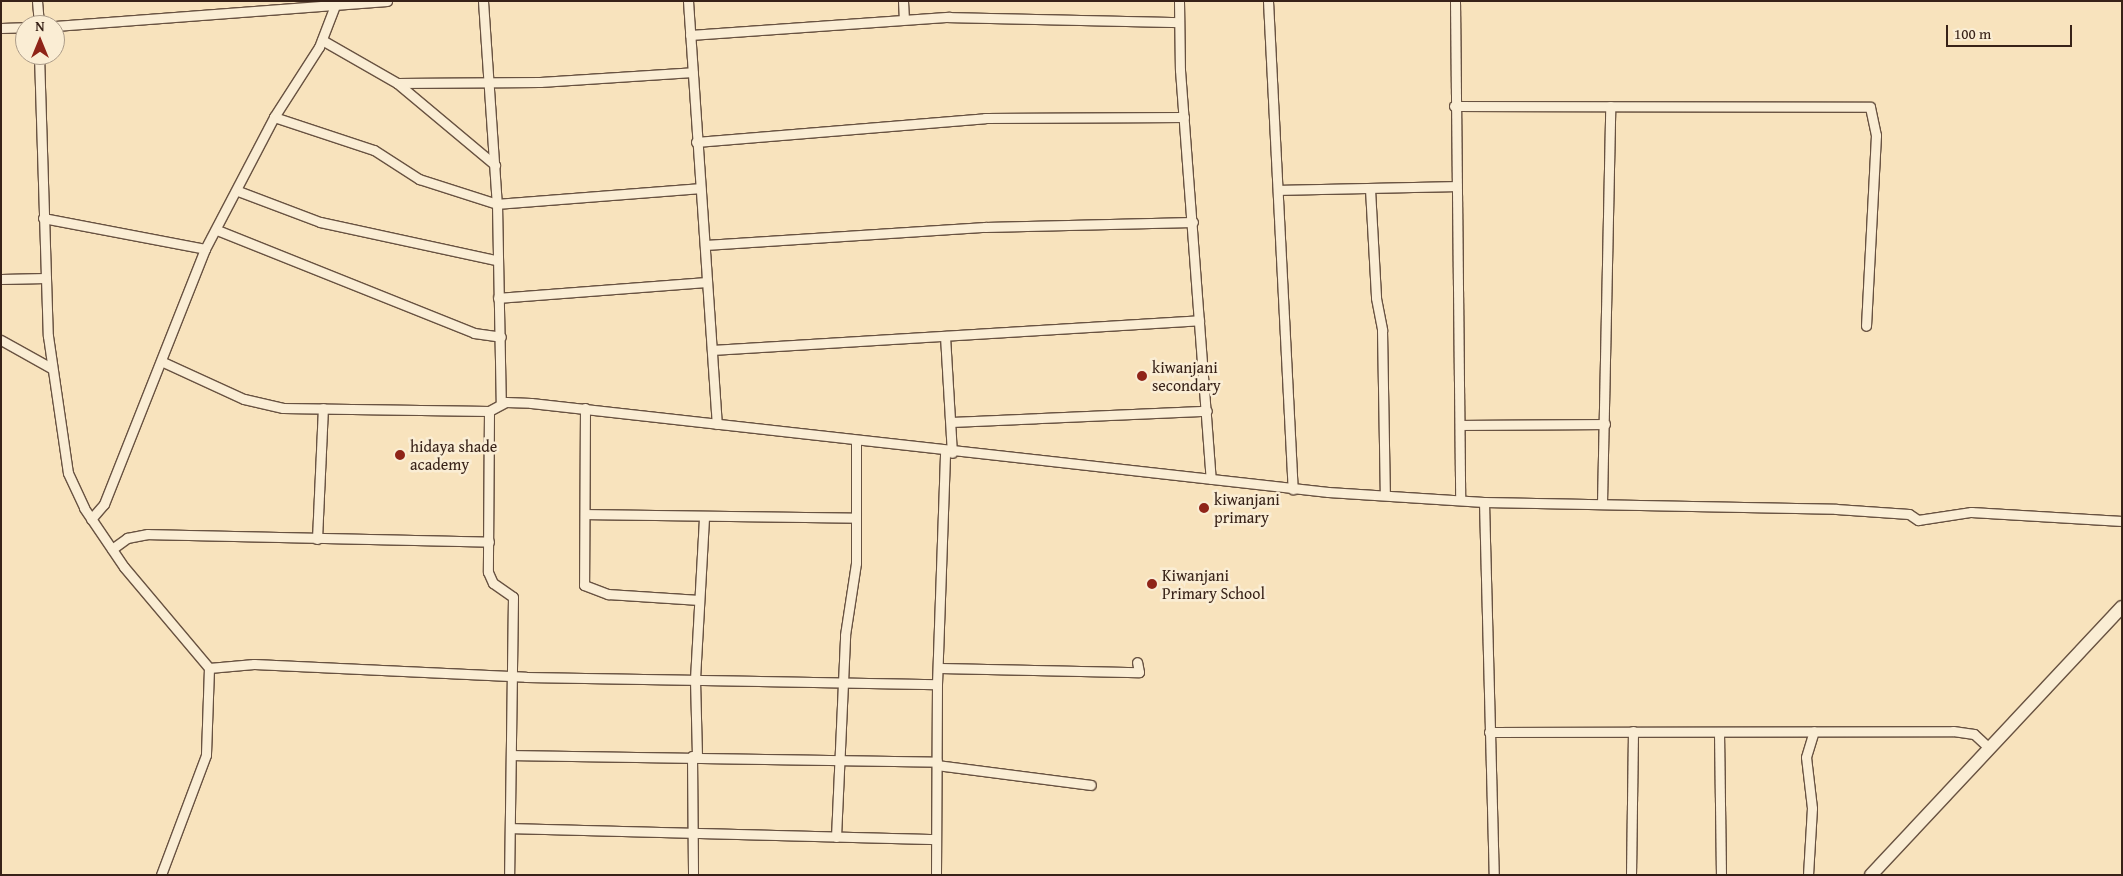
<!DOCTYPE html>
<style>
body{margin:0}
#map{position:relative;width:2123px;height:876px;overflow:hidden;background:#f8e3bd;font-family:"Gentium Book Plus",serif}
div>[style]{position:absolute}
.roads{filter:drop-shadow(1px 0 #685241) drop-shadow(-1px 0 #685241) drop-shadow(0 1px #685241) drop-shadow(0 -1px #685241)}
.street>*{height:9px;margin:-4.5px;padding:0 4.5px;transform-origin:4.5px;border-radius:4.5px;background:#faedd4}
.secondary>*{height:12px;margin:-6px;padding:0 6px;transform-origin:6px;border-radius:6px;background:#faedd4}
.dots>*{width:14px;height:14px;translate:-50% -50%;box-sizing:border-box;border:2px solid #faedd4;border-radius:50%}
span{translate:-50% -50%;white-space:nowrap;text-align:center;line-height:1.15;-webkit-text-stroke:5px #faedd4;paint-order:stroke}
.poi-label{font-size:16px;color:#382218}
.left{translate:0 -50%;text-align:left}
.frame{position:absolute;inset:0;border:2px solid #382218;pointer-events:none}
.north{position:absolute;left:15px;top:15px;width:50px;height:50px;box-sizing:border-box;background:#faedd4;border:1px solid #ac9c89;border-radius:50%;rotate:0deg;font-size:14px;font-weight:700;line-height:20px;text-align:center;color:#382218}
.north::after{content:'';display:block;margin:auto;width:18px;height:22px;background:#8f2418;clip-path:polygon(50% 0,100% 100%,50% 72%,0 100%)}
.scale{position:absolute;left:1946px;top:25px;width:126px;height:22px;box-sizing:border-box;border:2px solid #382218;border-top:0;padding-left:6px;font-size:15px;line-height:18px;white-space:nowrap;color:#382218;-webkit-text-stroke:4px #faedd4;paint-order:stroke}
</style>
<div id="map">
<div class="roads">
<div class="street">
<i style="left:37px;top:1px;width:24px;rotate:85deg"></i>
<i style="left:483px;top:1px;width:203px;rotate:86.1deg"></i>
<i style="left:497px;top:204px;width:200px;rotate:88.9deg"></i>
<i style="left:688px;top:1px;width:424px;rotate:86.1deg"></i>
<i style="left:903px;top:1px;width:18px;rotate:87deg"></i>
<i style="left:1179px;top:1px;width:69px;rotate:89.2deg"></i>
<i style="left:1180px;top:70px;width:410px;rotate:85.7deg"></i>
<i style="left:1268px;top:1px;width:489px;rotate:87.1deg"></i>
<i style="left:1455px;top:1px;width:498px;rotate:89.4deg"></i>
<i style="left:55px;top:26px;width:333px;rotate:-4.3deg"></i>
<i style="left:1px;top:28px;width:24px;rotate:-2deg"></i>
<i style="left:690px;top:35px;width:260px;rotate:-4deg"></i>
<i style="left:949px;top:17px;width:229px;rotate:1.3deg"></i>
<i style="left:322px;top:40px;width:86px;rotate:29.8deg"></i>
<i style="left:397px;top:83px;width:143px;rotate:-0.4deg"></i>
<i style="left:540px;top:82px;width:153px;rotate:-3.7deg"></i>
<i style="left:39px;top:55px;width:281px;rotate:88.2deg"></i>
<i style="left:48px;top:336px;width:138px;rotate:81.7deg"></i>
<i style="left:68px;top:473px;width:38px;rotate:65deg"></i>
<i style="left:84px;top:508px;width:71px;rotate:55.9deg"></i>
<i style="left:124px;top:567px;width:132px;rotate:49.9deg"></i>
<i style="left:209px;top:668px;width:87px;rotate:92deg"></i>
<i style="left:206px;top:755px;width:128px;rotate:110.6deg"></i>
<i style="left:397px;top:83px;width:128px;rotate:39.9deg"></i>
<i style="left:1454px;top:106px;width:416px;rotate:0.1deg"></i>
<i style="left:1870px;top:107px;width:29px;rotate:78deg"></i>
<i style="left:1876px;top:135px;width:191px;rotate:93deg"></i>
<i style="left:274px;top:117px;width:105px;rotate:18.3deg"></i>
<i style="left:374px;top:150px;width:54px;rotate:32.8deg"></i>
<i style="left:419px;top:179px;width:82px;rotate:17.8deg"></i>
<i style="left:497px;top:204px;width:204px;rotate:-4.5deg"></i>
<i style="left:696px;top:142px;width:290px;rotate:-4.7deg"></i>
<i style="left:985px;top:118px;width:199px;rotate:-0.3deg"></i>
<i style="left:1370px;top:189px;width:109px;rotate:86.8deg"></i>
<i style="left:1376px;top:298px;width:33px;rotate:79deg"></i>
<i style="left:1382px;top:330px;width:165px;rotate:89deg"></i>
<i style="left:1279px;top:190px;width:176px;rotate:-1.3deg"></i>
<i style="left:238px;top:191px;width:88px;rotate:20.7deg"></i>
<i style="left:320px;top:222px;width:180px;rotate:12.2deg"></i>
<i style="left:43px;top:218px;width:165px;rotate:10.8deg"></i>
<i style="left:217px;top:230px;width:277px;rotate:21.8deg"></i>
<i style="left:474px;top:333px;width:27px;rotate:8deg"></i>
<i style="left:705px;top:245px;width:281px;rotate:-3.7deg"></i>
<i style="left:985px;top:227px;width:208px;rotate:-1.4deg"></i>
<i style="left:1px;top:279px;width:45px;rotate:-1.3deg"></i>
<i style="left:498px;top:298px;width:208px;rotate:-4.4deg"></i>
<i style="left:945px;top:336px;width:117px;rotate:86.6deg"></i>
<i style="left:1px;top:340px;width:57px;rotate:29.2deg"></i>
<i style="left:712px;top:350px;width:488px;rotate:-3.5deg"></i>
<i style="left:163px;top:362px;width:89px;rotate:24.6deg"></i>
<i style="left:244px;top:399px;width:40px;rotate:13deg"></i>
<i style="left:283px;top:408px;width:206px;rotate:0.8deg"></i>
<i style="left:489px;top:411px;width:19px;rotate:-28deg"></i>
<i style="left:506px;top:402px;width:25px;rotate:2deg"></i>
<i style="left:531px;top:403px;width:802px;rotate:6.37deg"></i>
<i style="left:1328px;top:492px;width:156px;rotate:3.7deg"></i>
<i style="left:1484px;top:502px;width:352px;rotate:1.1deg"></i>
<i style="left:1836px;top:509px;width:73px;rotate:3.9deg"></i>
<i style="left:1909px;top:514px;width:11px;rotate:34deg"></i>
<i style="left:1918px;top:520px;width:54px;rotate:-8.6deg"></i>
<i style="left:1971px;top:512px;width:151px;rotate:3.4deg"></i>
<i style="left:585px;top:408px;width:177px;rotate:90.3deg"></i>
<i style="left:584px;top:585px;width:26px;rotate:21deg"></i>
<i style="left:608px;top:594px;width:91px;rotate:3.8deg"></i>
<i style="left:489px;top:411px;width:161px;rotate:90.4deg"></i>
<i style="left:488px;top:572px;width:12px;rotate:66deg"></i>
<i style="left:493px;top:583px;width:24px;rotate:35deg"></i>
<i style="left:513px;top:597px;width:278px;rotate:90.8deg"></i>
<i style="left:951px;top:422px;width:256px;rotate:-2.5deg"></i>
<i style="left:1460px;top:425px;width:145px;rotate:-0.4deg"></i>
<i style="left:1484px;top:502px;width:373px;rotate:88.5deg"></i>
<i style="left:1602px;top:503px;width:397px;rotate:-88.8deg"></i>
<i style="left:585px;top:514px;width:271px;rotate:0.8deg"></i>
<i style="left:91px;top:519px;width:20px;rotate:-49deg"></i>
<i style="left:104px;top:504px;width:274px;rotate:-68.4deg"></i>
<i style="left:205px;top:249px;width:149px;rotate:-62.4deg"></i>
<i style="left:274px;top:117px;width:83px;rotate:-57.3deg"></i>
<i style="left:319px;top:47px;width:42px;rotate:-69deg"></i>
<i style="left:317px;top:539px;width:131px;rotate:-87.4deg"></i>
<i style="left:112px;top:549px;width:19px;rotate:-36deg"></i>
<i style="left:127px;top:538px;width:21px;rotate:-11deg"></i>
<i style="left:148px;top:534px;width:341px;rotate:1.3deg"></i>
<i style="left:209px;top:668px;width:45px;rotate:-5.1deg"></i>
<i style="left:254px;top:664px;width:272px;rotate:2.7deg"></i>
<i style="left:526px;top:677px;width:411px;rotate:1deg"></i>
<i style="left:940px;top:668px;width:199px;rotate:1.2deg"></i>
<i style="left:1139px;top:672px;width:10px;rotate:-101deg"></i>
<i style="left:1489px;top:732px;width:464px;rotate:-0.1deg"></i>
<i style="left:1953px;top:731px;width:21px;rotate:8deg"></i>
<i style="left:1974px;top:734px;width:21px;rotate:43deg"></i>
<i style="left:1719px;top:732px;width:143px;rotate:89.2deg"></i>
<i style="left:512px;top:755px;width:425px;rotate:0.9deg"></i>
<i style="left:692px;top:756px;width:119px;rotate:89.5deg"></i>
<i style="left:697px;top:756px;width:77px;rotate:-91.5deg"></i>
<i style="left:695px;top:679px;width:163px;rotate:-86.8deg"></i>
<i style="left:937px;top:765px;width:155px;rotate:7.4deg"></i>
<i style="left:511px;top:828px;width:424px;rotate:1.5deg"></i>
<i style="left:836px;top:837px;width:202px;rotate:-87.4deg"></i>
<i style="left:845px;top:635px;width:73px;rotate:-81.3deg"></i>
<i style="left:856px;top:563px;width:121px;rotate:-90deg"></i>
<i style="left:936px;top:875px;width:191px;rotate:-89.7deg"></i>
<i style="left:937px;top:684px;width:232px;rotate:-88deg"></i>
<i style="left:1631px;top:875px;width:144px;rotate:-89.2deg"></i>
<i style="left:1808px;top:875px;width:67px;rotate:-86.6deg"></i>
<i style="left:1812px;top:808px;width:51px;rotate:-96.7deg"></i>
<i style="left:1806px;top:757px;width:27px;rotate:-73deg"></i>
</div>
<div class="secondary">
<i style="left:1871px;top:875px;width:367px;rotate:-46.9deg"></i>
</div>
</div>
<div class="dots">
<i style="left:1142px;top:376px;background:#8f2418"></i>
<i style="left:400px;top:455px;background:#8f2418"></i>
<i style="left:1204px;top:508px;background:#8f2418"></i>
<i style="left:1152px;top:584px;background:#8f2418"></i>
</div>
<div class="poi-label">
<span class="left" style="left:1152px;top:376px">kiwanjani<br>secondary</span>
<span class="left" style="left:410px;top:455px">hidaya shade<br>academy</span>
<span class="left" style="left:1214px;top:508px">kiwanjani<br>primary</span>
<span class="left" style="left:1162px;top:584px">Kiwanjani<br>Primary School</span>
</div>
<div class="frame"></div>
<div class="north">N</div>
<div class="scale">100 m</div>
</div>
